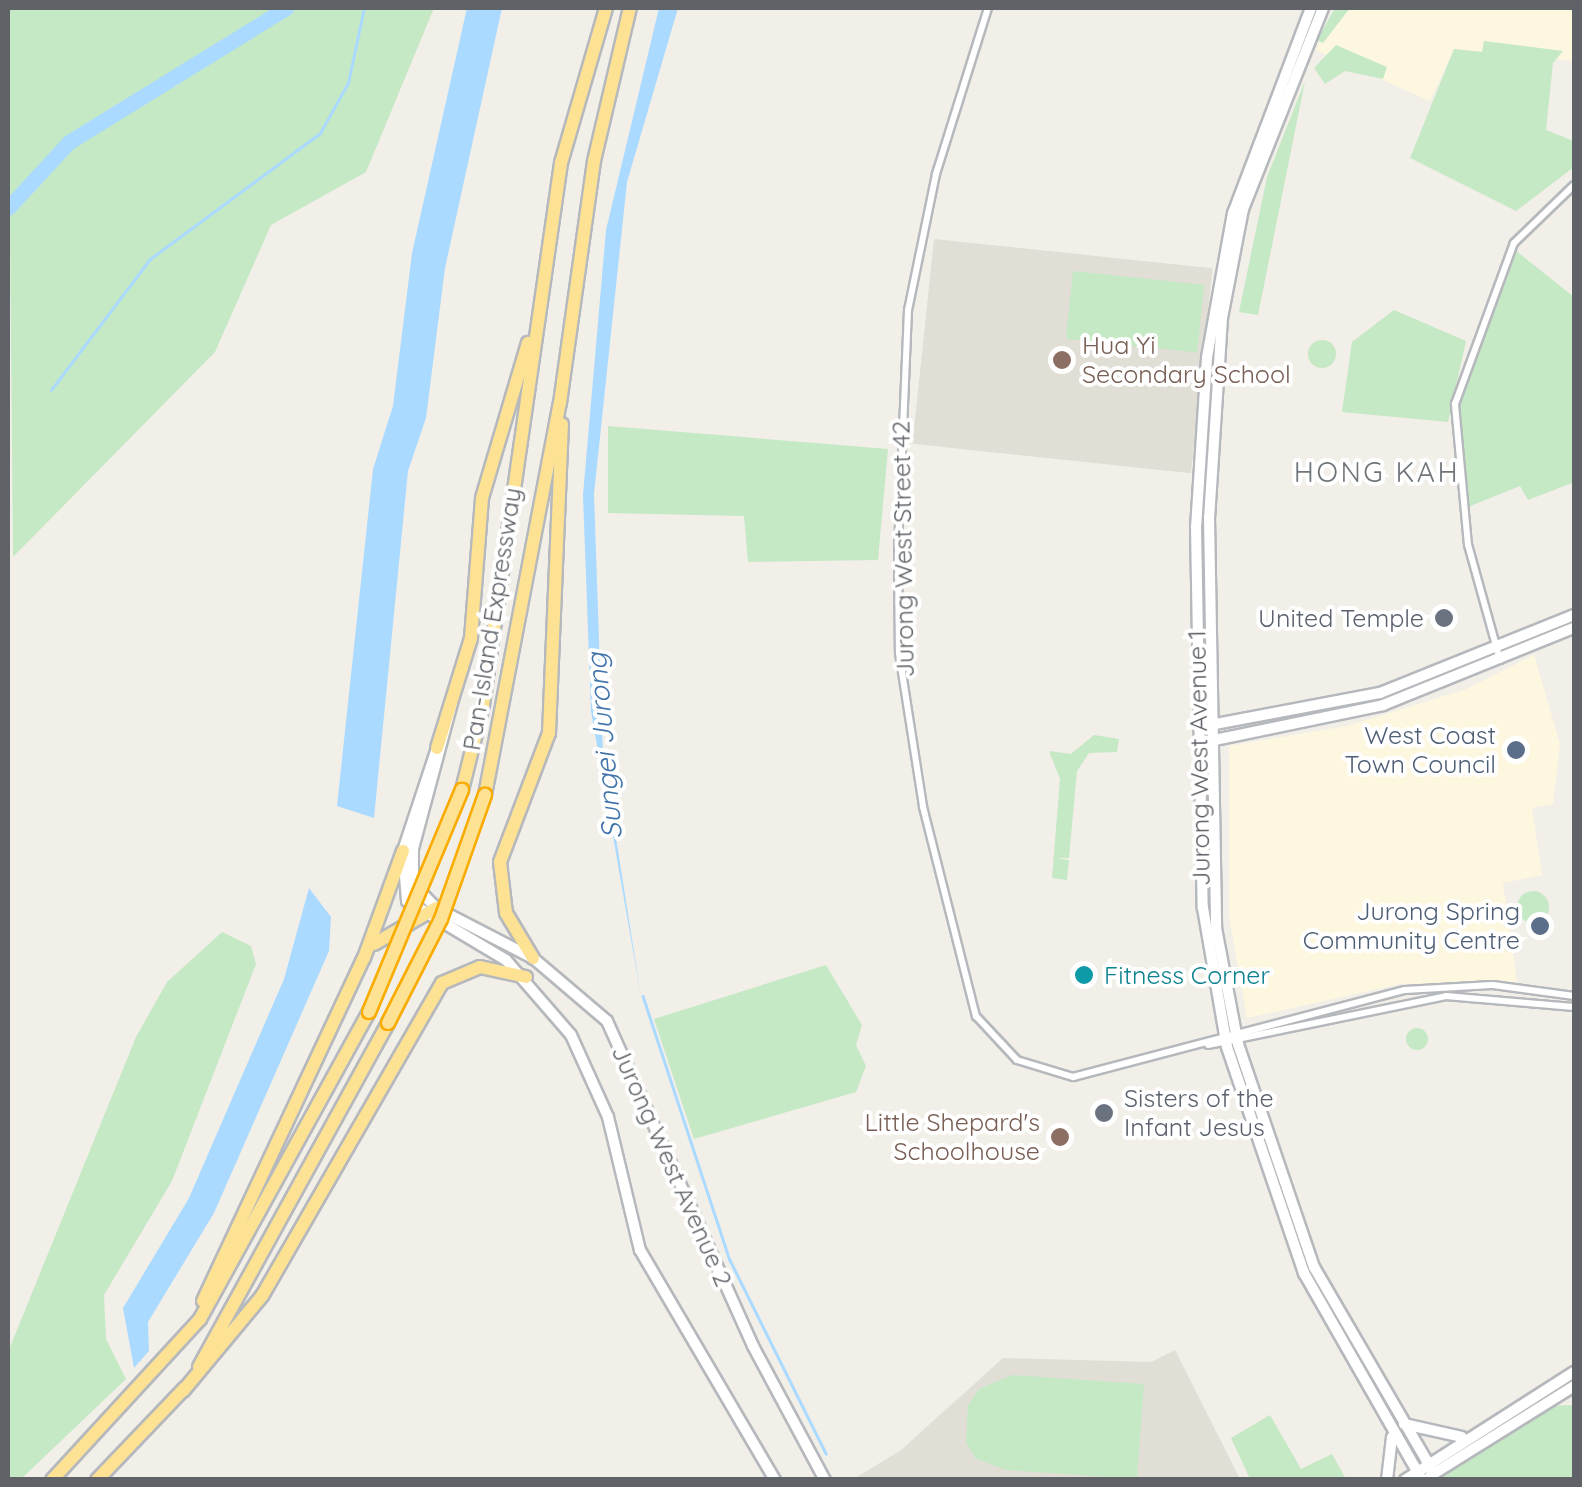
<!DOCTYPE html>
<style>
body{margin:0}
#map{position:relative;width:1582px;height:1487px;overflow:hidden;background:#f1efe8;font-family:Quicksand,sans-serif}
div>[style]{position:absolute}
.commercial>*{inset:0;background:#fef7e0}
.education>*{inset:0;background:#e1ded6;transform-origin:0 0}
.green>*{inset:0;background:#c5e8c5;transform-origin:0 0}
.round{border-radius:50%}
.water>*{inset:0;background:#aadaff}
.stream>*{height:2.5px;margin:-1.25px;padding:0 1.25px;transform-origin:1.25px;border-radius:1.25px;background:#aadaff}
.river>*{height:15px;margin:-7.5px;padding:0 7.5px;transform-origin:7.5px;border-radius:7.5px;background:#aadaff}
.roads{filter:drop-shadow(2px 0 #b5b8bc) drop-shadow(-2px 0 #b5b8bc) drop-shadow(0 2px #b5b8bc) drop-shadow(0 -2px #b5b8bc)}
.street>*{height:6px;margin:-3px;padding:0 3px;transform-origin:3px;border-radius:3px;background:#fff}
.secondary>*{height:10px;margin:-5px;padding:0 5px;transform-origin:5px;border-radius:5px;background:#fff}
.highway>*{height:12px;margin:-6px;padding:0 6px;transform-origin:6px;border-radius:6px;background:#fde293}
.bridges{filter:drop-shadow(2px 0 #f9ab00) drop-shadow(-2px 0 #f9ab00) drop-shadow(0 2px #f9ab00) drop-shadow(0 -2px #f9ab00)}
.highway-bridge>*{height:12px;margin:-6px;padding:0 6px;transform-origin:6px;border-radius:6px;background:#fde293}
.dots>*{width:28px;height:28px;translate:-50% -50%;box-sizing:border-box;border:5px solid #fff;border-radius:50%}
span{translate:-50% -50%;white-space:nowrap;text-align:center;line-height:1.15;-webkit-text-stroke:8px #fff;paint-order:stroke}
.education-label{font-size:25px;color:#785e54}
.left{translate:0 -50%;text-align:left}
.right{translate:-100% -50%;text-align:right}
.street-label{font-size:25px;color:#5f6368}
.worship-label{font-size:25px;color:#5b616d}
.service-label{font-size:25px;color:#4e5e75}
.culture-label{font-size:25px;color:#0d838f}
.neighbourhood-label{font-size:28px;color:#70757a;letter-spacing:2.5px}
.water-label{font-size:28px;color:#4174aa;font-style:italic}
.frame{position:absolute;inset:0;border:10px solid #5f6368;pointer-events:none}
</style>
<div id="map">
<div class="commercial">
<i style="clip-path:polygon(1336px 8px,1574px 8px,1574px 61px,1454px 49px,1430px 101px,1316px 50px)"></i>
<i style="clip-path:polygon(1534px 655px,1560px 744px,1553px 804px,1532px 808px,1542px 875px,1503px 883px,1517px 982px,1400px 984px,1247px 1018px,1229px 916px,1229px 746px,1347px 726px,1464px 690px)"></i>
</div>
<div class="education">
<i style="left:934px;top:239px;width:280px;height:206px;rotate:6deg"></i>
<i style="clip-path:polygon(1175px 1350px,1240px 1479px,852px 1480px,901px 1450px,1003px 1358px,1151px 1362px)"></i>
</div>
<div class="green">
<i style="clip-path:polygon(8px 8px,434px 8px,366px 172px,271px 225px,215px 352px,13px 557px)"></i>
<i style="clip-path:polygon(1335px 8px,1350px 8px,1323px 43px,1317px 40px)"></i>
<i style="clip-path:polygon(1484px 41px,1563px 51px,1553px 63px,1546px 130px,1574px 141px,1574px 167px,1516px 211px,1410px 158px,1454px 49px,1482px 52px)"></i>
<i style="clip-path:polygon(1336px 45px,1387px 67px,1383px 79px,1345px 71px,1325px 84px,1314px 68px)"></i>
<i style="clip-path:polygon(1305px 81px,1258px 315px,1239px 312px,1267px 177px)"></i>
<i style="clip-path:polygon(1515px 250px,1574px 297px,1572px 483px,1528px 500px,1520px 486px,1468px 507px,1458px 404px)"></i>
<i style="left:1073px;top:271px;width:132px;height:68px;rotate:6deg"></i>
<i style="clip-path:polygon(1394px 310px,1466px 341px,1448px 422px,1342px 412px,1352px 342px)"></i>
<i class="round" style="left:1308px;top:340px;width:28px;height:28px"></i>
<i style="clip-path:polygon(608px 426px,888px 449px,878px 560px,748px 562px,744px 516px,608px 513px)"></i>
<i style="clip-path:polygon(1094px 735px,1119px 739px,1117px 752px,1089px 753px,1077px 771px,1069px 858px,1057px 858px,1069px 860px,1067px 880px,1052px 878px,1060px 779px,1049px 751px,1071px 754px)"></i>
<i class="round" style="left:1517px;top:891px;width:32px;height:32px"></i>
<i style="clip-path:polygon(222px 932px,251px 946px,256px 964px,172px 1181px,104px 1295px,106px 1339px,126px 1379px,21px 1479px,8px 1479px,8px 1352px,136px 1037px,167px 982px)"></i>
<i style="clip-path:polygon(826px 965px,862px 1025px,856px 1045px,866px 1066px,856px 1092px,694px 1139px,654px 1019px)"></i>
<i class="round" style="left:1406px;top:1028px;width:22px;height:22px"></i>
<i style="clip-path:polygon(1012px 1375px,1144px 1384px,1137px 1479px,1006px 1470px,975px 1458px,966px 1442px,968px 1405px,979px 1389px)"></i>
<i style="clip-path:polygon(1574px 1405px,1574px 1479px,1434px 1480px,1544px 1406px)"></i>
<i style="clip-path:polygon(1270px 1415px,1301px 1469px,1332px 1454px,1346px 1479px,1250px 1479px,1231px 1438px)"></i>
</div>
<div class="water">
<i style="clip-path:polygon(467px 8px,502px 8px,445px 268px,426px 418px,408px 471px,374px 818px,337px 806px,373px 469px,393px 406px,412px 253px)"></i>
<i style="clip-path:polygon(659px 8px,678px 8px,627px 182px,594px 494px,603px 756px,641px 996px,591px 711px,583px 495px,606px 230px)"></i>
<i style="clip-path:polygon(309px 888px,331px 917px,329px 951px,214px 1213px,148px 1322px,149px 1351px,134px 1368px,123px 1308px,189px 1198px,284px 979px)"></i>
</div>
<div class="stream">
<i style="left:51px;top:390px;width:164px;rotate:-52.9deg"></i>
<i style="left:150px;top:259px;width:212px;rotate:-36.5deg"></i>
<i style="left:320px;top:133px;width:57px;rotate:-60.8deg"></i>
<i style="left:348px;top:83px;width:77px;rotate:-78deg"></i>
<i style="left:643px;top:996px;width:278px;rotate:71.8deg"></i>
<i style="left:730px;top:1260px;width:216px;rotate:63.6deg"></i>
</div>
<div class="river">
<i style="left:8px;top:208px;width:90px;rotate:-47.3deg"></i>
<i style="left:69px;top:142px;width:255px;rotate:-31.7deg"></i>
</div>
<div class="roads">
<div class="street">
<i style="left:988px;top:8px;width:174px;rotate:107.4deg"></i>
<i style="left:936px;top:174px;width:139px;rotate:101.6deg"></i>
<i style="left:908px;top:310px;width:237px;rotate:92.4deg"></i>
<i style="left:898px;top:547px;width:106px;rotate:89.5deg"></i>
<i style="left:899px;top:653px;width:156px;rotate:81.1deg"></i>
<i style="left:923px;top:807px;width:216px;rotate:75.8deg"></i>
<i style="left:976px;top:1016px;width:60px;rotate:47deg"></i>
<i style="left:1017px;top:1060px;width:59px;rotate:16.9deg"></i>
<i style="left:1073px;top:1077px;width:343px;rotate:-14.7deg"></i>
<i style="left:1405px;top:990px;width:88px;rotate:-3.3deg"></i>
<i style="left:1493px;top:985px;width:82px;rotate:7.7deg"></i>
<i style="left:1500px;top:660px;width:119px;rotate:-105.5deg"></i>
<i style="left:1468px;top:545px;width:142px;rotate:-95.3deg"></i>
<i style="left:1455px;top:404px;width:171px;rotate:-69.9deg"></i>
<i style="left:1514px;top:243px;width:83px;rotate:-44deg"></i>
<i style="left:1208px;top:1045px;width:243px;rotate:-11.6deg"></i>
<i style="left:1446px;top:996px;width:128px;rotate:4.9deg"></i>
</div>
<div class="secondary">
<i style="left:1311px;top:8px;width:219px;rotate:110.8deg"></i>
<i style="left:1233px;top:213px;width:147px;rotate:100.2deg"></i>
<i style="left:1207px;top:358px;width:168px;rotate:93.7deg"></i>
<i style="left:1196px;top:526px;width:382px;rotate:89deg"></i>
<i style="left:1203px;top:908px;width:141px;rotate:80.2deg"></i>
<i style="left:1227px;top:1047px;width:239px;rotate:71.2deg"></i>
<i style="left:1304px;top:1273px;width:238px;rotate:60.3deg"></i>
<i style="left:1323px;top:8px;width:216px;rotate:111.7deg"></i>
<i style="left:1243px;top:209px;width:111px;rotate:100.9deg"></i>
<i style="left:1222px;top:318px;width:199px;rotate:93.7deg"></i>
<i style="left:1209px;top:517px;width:411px;rotate:89deg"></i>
<i style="left:1216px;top:928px;width:118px;rotate:79.3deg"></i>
<i style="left:1238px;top:1044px;width:236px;rotate:71.2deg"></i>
<i style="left:1314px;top:1267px;width:238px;rotate:59.8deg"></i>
<i style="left:452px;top:703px;width:151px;rotate:105deg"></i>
<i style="left:413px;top:849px;width:35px;rotate:90deg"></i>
<i style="left:413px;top:884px;width:33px;rotate:46deg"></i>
<i style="left:436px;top:908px;width:109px;rotate:27.3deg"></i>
<i style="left:533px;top:958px;width:97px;rotate:40.4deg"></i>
<i style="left:607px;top:1021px;width:356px;rotate:65.8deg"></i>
<i style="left:753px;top:1346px;width:152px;rotate:61.8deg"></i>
<i style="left:1205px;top:726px;width:178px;rotate:-10.7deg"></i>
<i style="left:1380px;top:693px;width:209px;rotate:-21.9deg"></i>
<i style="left:1205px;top:742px;width:182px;rotate:-11.7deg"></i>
<i style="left:1383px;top:705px;width:206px;rotate:-22deg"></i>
<i style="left:437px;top:748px;width:108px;rotate:108.3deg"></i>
<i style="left:403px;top:851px;width:50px;rotate:85.4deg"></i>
<i style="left:407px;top:901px;width:115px;rotate:30.8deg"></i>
<i style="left:506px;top:960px;width:99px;rotate:49.1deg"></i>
<i style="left:571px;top:1035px;width:90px;rotate:65.7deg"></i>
<i style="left:608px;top:1117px;width:137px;rotate:76.5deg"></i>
<i style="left:640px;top:1250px;width:267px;rotate:59.6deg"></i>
<i style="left:1404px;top:1424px;width:59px;rotate:12.6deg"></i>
<i style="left:1430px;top:1476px;width:170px;rotate:-32deg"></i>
<i style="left:1387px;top:1480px;width:43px;rotate:-83.4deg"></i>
<i style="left:1405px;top:1480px;width:201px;rotate:-32.6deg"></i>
</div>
<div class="highway">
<i style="left:437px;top:748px;width:115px;rotate:-72.8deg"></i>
<i style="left:471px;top:638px;width:140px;rotate:-85.5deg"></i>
<i style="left:482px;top:498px;width:162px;rotate:-73.5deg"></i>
<i style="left:462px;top:790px;width:88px;rotate:-76.1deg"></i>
<i style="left:483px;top:705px;width:548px;rotate:-81.81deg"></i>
<i style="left:561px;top:163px;width:161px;rotate:-73.8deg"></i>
<i style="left:485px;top:795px;width:399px;rotate:-79.2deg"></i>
<i style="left:560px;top:403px;width:244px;rotate:-82deg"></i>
<i style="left:594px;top:161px;width:157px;rotate:-76.8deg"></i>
<i style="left:374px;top:944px;width:72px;rotate:-30.1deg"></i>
<i style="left:533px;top:958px;width:52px;rotate:-121deg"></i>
<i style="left:506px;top:913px;width:51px;rotate:-96.7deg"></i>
<i style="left:500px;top:862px;width:138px;rotate:-69.2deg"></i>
<i style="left:549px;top:733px;width:309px;rotate:-87.6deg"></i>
<i style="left:203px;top:1301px;width:379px;rotate:-64.9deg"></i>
<i style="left:364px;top:958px;width:114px;rotate:-70deg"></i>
<i style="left:199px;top:1367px;width:393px;rotate:-61.2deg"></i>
<i style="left:183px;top:1391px;width:124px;rotate:-50.3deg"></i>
<i style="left:262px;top:1296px;width:361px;rotate:-60.1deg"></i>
<i style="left:442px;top:983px;width:41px;rotate:-22.8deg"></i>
<i style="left:480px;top:967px;width:47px;rotate:12.3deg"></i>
<i style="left:52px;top:1480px;width:219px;rotate:-47.4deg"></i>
<i style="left:200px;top:1319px;width:350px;rotate:-61.2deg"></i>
<i style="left:97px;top:1480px;width:127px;rotate:-46.3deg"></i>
</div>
</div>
<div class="bridges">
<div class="highway-bridge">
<i style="left:369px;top:1012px;width:241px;rotate:-67.3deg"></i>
<i style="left:388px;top:1023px;width:117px;rotate:-63deg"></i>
<i style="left:441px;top:919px;width:132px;rotate:-70.5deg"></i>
</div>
</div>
<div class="dots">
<i style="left:1062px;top:360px;background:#8d6e63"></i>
<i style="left:1444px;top:618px;background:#6b7280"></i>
<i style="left:1516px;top:750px;background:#5c6f8a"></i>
<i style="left:1540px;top:926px;background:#5c6f8a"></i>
<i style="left:1084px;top:975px;background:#0f9aa8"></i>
<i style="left:1104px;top:1113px;background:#6b7280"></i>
<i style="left:1060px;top:1137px;background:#8d6e63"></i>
</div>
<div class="education-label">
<span class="left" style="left:1082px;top:360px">Hua Yi<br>Secondary School</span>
<span class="right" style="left:1040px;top:1137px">Little Shepard's<br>Schoolhouse</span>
</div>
<div class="street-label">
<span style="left:903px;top:549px;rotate:-91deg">Jurong West Street 42</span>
<span style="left:492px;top:619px;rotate:-81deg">Pan-Island Expressway</span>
<span style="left:1199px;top:758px;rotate:-91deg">Jurong West Avenue 1</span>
<span style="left:672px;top:1166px;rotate:66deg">Jurong West Avenue 2</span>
</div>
<div class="worship-label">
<span class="right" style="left:1424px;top:618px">United Temple</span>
<span class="left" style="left:1124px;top:1113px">Sisters of the<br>Infant Jesus</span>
</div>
<div class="service-label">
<span class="right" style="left:1496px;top:750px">West Coast<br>Town Council</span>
<span class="right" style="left:1520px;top:926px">Jurong Spring<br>Community Centre</span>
</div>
<div class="culture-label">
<span class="left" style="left:1104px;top:975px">Fitness Corner</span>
</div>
<div class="neighbourhood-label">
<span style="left:1377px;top:472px">HONG KAH</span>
</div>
<div class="water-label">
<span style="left:604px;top:746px;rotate:-95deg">Sungei Jurong</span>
</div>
<div class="frame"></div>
</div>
